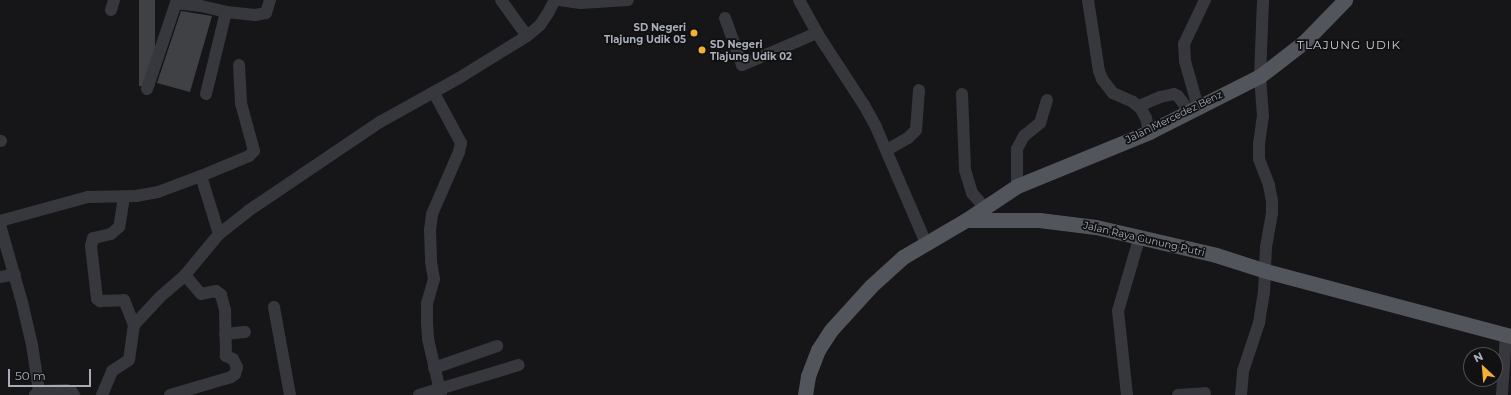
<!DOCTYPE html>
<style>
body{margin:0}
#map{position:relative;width:1511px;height:395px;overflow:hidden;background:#161618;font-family:Montserrat,sans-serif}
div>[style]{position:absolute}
.building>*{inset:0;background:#404145;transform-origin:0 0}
.minor>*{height:12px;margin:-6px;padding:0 6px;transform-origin:6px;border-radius:6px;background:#37383d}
.major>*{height:15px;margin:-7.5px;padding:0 7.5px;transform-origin:7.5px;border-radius:7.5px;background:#53555c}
.dots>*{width:11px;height:11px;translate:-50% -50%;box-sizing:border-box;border:2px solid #111113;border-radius:50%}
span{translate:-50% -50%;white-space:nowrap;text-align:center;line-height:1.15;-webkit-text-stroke:3.5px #111113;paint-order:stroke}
.poi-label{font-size:10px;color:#a8adb8;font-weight:700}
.right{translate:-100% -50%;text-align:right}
.left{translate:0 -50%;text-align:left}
.street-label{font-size:10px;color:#a8adb8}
.quarter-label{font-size:12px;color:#c9ccd4;letter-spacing:1px}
.north{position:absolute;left:1463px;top:347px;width:40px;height:40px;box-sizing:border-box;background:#111113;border:1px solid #4d4f55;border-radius:50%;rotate:334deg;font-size:11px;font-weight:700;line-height:16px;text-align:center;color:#a8adb8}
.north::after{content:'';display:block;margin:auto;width:14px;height:18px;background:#f2b134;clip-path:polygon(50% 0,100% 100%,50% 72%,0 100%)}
.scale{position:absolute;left:8px;top:369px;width:83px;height:18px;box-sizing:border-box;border:2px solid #a8adb8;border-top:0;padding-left:5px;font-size:12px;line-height:14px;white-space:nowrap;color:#a8adb8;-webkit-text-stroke:3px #111113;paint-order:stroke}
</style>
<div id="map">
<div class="building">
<i style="left:139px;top:0;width:16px;height:86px"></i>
<i style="clip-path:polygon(181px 11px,212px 16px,190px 92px,157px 83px)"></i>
</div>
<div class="minor">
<i style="left:501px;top:0;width:44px;rotate:54.2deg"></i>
<i style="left:559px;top:0;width:22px;rotate:8deg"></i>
<i style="left:581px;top:3px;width:47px;rotate:-3.7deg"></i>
<i style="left:799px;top:0;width:38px;rotate:61deg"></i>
<i style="left:817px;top:33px;width:86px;rotate:56.9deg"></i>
<i style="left:864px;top:105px;width:25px;rotate:61deg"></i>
<i style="left:876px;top:127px;width:126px;rotate:66.7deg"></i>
<i style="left:1088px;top:0;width:72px;rotate:81.2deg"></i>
<i style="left:1099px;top:71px;width:9px;rotate:69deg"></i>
<i style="left:1102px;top:79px;width:18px;rotate:52deg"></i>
<i style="left:1113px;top:93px;width:22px;rotate:24deg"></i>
<i style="left:1133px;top:102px;width:11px;rotate:41deg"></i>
<i style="left:1141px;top:109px;width:10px;rotate:61deg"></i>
<i style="left:1146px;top:118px;width:14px;rotate:78deg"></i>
<i style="left:176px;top:3px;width:25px;rotate:7deg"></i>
<i style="left:201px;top:6px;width:26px;rotate:13deg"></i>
<i style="left:226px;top:12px;width:29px;rotate:6deg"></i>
<i style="left:255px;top:15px;width:11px;rotate:-10deg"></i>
<i style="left:266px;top:13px;width:14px;rotate:-73deg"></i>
<i style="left:111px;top:10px;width:10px;rotate:-73deg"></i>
<i style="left:725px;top:18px;width:50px;rotate:70.1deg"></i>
<i style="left:742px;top:65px;width:82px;rotate:-23.1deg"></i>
<i style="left:147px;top:89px;width:94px;rotate:-71.4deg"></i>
<i style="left:434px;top:93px;width:57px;rotate:61.6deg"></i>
<i style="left:461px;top:143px;width:9px;rotate:103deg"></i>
<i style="left:459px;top:152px;width:68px;rotate:113.5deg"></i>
<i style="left:432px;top:214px;width:16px;rotate:97deg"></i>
<i style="left:430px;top:230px;width:32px;rotate:88deg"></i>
<i style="left:431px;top:262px;width:17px;rotate:80deg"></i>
<i style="left:434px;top:279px;width:26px;rotate:106deg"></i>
<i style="left:427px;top:304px;width:19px;rotate:90deg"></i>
<i style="left:427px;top:323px;width:16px;rotate:86deg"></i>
<i style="left:428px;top:339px;width:57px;rotate:76.9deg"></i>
<i style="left:206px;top:94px;width:84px;rotate:-76.3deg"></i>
<i style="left:962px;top:94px;width:76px;rotate:87.7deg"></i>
<i style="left:965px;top:170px;width:24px;rotate:73deg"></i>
<i style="left:972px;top:193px;width:18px;rotate:49deg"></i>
<i style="left:1139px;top:106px;width:23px;rotate:-23deg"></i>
<i style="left:1160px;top:97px;width:14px;rotate:-12deg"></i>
<i style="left:1174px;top:94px;width:4px;rotate:27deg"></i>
<i style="left:1178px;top:96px;width:19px;rotate:54deg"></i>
<i style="left:1198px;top:107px;width:48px;rotate:-105.8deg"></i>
<i style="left:1185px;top:61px;width:17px;rotate:-93deg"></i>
<i style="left:1184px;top:44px;width:49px;rotate:-64.5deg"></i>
<i style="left:0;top:141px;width:1px"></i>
<i style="left:887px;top:150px;width:24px;rotate:-30deg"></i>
<i style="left:908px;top:138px;width:11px;rotate:-45deg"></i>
<i style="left:916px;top:130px;width:40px;rotate:-85.7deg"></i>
<i style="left:201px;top:176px;width:52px;rotate:-22.6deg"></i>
<i style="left:249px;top:156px;width:7px;rotate:-45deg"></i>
<i style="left:254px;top:151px;width:50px;rotate:-105.2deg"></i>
<i style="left:241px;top:103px;width:38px;rotate:-93deg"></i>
<i style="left:1017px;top:186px;width:37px;rotate:-90deg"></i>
<i style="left:1017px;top:149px;width:15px;rotate:-62deg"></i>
<i style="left:1024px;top:136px;width:21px;rotate:-39deg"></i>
<i style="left:1040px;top:123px;width:24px;rotate:-73deg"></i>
<i style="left:124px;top:197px;width:30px;rotate:99deg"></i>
<i style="left:119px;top:227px;width:11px;rotate:139deg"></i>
<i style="left:111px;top:234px;width:18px;rotate:167deg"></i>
<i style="left:93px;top:238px;width:8px;rotate:104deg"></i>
<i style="left:91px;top:246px;width:53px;rotate:83.5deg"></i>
<i style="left:97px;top:299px;width:4px;rotate:34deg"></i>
<i style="left:100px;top:301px;width:24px;rotate:-2deg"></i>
<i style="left:124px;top:300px;width:27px;rotate:68deg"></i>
<i style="left:0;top:221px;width:91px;rotate:-15.3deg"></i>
<i style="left:88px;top:197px;width:48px;rotate:-1.2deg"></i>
<i style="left:136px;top:196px;width:22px;rotate:-10deg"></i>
<i style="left:158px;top:192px;width:46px;rotate:-20.4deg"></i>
<i style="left:201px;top:176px;width:61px;rotate:72.8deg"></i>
<i style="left:0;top:225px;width:80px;rotate:74.1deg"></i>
<i style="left:22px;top:302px;width:44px;rotate:76.9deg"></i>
<i style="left:32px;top:345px;width:47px;rotate:81.3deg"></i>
<i style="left:39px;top:391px;width:6px;rotate:135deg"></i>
<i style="left:0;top:277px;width:15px;rotate:-11deg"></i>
<i style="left:274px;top:307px;width:89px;rotate:79.7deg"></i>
<i style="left:225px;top:334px;width:20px;rotate:-6deg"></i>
<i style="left:434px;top:368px;width:67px;rotate:-19.2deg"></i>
<i style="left:39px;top:391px;width:28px;rotate:-2deg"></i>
<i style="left:67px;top:390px;width:5px;rotate:22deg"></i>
<i style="left:72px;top:392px;width:4px;rotate:56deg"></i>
<i style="left:102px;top:395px;width:26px;rotate:-67deg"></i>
<i style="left:112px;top:371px;width:20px;rotate:-33deg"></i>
<i style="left:129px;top:360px;width:35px;rotate:-82deg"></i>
<i style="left:134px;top:325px;width:38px;rotate:-47deg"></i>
<i style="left:160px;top:297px;width:33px;rotate:-41deg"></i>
<i style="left:185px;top:275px;width:53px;rotate:-50.3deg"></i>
<i style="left:219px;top:234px;width:37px;rotate:-38deg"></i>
<i style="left:248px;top:211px;width:159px;rotate:-34deg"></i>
<i style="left:380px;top:122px;width:90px;rotate:-29.1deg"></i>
<i style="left:459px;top:78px;width:80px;rotate:-31.7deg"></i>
<i style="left:527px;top:36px;width:17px;rotate:-40deg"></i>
<i style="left:540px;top:25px;width:14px;rotate:-56deg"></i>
<i style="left:548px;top:13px;width:15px;rotate:-62deg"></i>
<i style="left:170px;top:395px;width:64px;rotate:-16.4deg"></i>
<i style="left:231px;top:377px;width:5px;rotate:-37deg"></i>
<i style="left:235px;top:374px;width:7px;rotate:-74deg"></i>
<i style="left:237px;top:367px;width:9px;rotate:-117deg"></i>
<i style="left:233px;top:359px;width:8px;rotate:-157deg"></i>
<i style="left:226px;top:356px;width:46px;rotate:-91.2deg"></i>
<i style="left:225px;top:310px;width:16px;rotate:-105deg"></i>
<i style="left:221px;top:295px;width:6px;rotate:-141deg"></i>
<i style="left:216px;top:291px;width:15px;rotate:169deg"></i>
<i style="left:201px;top:294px;width:25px;rotate:-130deg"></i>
<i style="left:419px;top:395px;width:104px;rotate:-16.7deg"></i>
<i style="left:1127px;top:395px;width:84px;rotate:-96.1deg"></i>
<i style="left:1118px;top:311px;width:78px;rotate:-73.7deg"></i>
<i style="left:1178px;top:395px;width:27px;rotate:-4deg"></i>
<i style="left:1241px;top:395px;width:24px;rotate:-85deg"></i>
<i style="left:1243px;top:371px;width:51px;rotate:-71.6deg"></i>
<i style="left:1259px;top:323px;width:31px;rotate:-81deg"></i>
<i style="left:1264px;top:292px;width:45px;rotate:-87.5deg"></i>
<i style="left:1266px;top:247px;width:34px;rotate:-80deg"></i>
<i style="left:1272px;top:214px;width:13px;rotate:-90deg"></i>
<i style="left:1272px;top:201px;width:16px;rotate:-101deg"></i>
<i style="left:1269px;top:185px;width:28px;rotate:-111deg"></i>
<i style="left:1259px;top:159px;width:15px;rotate:-90deg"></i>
<i style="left:1259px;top:144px;width:28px;rotate:-82deg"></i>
<i style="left:1263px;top:116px;width:40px;rotate:-94.3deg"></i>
<i style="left:1260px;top:76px;width:76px;rotate:-87.7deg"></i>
<i style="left:1502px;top:395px;width:60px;rotate:-86.2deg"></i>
</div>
<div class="major">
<i style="left:966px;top:220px;width:61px;rotate:-33.7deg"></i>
<i style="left:1017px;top:186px;width:143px;rotate:-22.2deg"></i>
<i style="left:1149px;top:132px;width:124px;rotate:-26.8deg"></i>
<i style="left:1260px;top:76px;width:56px;rotate:-37.7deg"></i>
<i style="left:1304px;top:42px;width:59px;rotate:-45.7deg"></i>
<i style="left:805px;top:395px;width:19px;rotate:-81deg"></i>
<i style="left:808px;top:376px;width:28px;rotate:-69deg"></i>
<i style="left:818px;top:350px;width:24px;rotate:-57deg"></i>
<i style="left:831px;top:330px;width:59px;rotate:-47.7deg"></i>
<i style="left:871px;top:286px;width:43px;rotate:-42.2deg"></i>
<i style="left:903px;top:257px;width:73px;rotate:-30.4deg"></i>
<i style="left:966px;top:220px;width:73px"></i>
<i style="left:1039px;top:220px;width:57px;rotate:7deg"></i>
<i style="left:1096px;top:227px;width:123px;rotate:13.1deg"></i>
<i style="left:1216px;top:255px;width:52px;rotate:17.7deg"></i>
<i style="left:1266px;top:271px;width:253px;rotate:14.9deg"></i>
</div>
<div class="dots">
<i style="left:694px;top:33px;background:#f2b134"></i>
<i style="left:702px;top:50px;background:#f2b134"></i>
</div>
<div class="poi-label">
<span class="right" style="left:686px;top:33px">SD Negeri<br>Tlajung Udik 05</span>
<span class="left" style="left:710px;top:50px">SD Negeri<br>Tlajung Udik 02</span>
</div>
<div class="street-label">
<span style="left:1174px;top:117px;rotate:-26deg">Jalan Mercedez Benz</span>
<span style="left:1144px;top:239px;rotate:13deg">Jalan Raya Gunung Putri</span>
</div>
<div class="quarter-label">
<span style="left:1349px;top:45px">TLAJUNG UDIK</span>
</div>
<div class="north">N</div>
<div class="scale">50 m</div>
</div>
